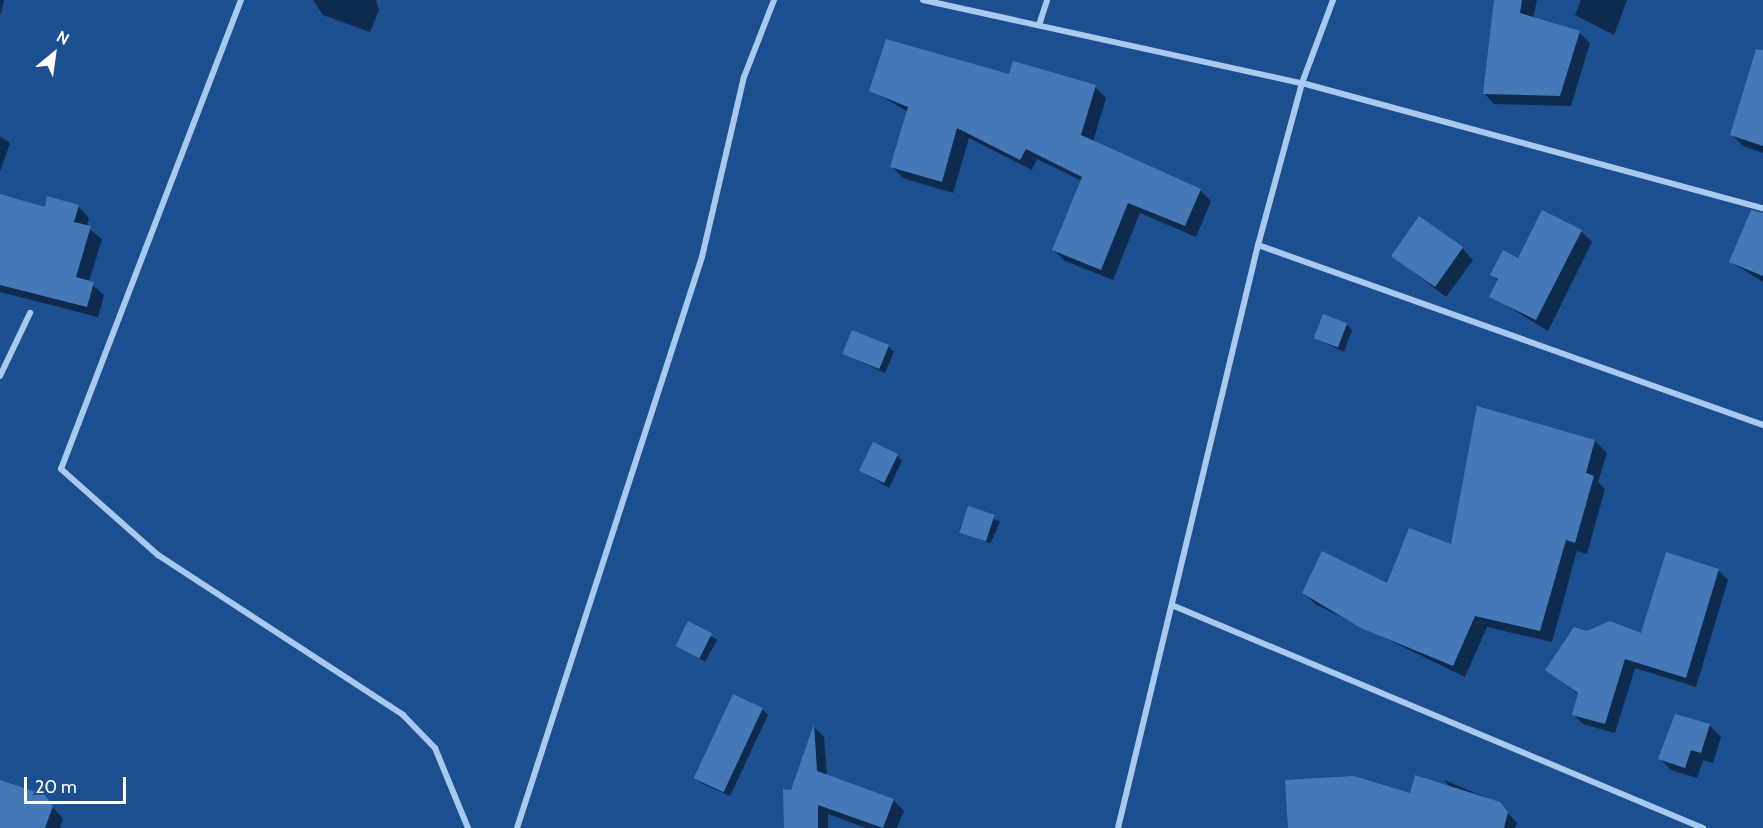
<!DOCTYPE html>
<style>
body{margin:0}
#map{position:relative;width:1763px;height:828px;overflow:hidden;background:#1b4f8f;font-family:Cabin,sans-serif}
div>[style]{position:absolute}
.shadow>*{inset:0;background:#0007;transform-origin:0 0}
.building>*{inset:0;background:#4478b7;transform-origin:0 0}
.street>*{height:6px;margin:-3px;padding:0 3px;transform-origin:3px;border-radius:3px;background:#a9c9ee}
span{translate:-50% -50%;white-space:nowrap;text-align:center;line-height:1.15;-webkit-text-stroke:6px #1b4f8f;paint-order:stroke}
.north{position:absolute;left:24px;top:24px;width:60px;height:60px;-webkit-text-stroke:4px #1b4f8f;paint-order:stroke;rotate:29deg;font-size:16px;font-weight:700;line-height:24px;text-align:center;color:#fff}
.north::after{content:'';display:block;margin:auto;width:21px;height:27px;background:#fff;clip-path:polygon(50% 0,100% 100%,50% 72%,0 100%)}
.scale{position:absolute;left:24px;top:777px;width:102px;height:27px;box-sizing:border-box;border:3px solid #fff;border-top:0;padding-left:8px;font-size:18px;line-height:21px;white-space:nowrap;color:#fff;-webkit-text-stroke:4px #1b4f8f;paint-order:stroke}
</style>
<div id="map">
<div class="shadow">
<i style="clip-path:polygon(0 0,4px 0,1px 14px,0 14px)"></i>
<i style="clip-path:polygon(313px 0,376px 0,379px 10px,370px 32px,323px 15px)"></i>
<i style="clip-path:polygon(1496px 0,1537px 0,1533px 18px,1579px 32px,1590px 43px,1571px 106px,1494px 104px,1484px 93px)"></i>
<i style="clip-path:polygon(1581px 0,1627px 0,1614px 35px,1575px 15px)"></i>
<i style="clip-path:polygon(1763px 57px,1763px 153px,1743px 146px,1732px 135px)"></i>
<i style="clip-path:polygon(1010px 75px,1095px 87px,1106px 98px,1093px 142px,1200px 190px,1211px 201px,1196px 237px,1140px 213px,1113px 280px,1065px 261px,1054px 250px,1082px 181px,1037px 159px,1032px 170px,969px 138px,953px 193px,903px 178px,892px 167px,908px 112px,871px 90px)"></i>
<i style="clip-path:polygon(0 136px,10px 143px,0 172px)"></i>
<i style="clip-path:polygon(78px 206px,89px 218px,87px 227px,102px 239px,89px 282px,104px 295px,98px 317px,0 292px,0 260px,46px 209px)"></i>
<i style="clip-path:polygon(1581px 231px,1592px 242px,1548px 331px,1491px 296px,1498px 281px,1492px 275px)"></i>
<i style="clip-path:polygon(1763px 237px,1763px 282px,1731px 262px)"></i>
<i style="clip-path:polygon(1462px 248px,1473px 260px,1446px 297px,1392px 255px)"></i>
<i style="clip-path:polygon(1346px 324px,1352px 330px,1344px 352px,1315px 338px)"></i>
<i style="clip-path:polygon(888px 346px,894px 352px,885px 373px,844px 354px)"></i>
<i style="clip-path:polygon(1595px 441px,1607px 453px,1598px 482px,1605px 489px,1587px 554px,1577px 551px,1552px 642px,1487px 627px,1465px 677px,1315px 604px,1303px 592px,1387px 585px,1452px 546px)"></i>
<i style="clip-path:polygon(897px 455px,902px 461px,889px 488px,861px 471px)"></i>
<i style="left:969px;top:508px;width:34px;height:24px;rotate:24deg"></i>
<i style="clip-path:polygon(1718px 570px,1728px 580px,1696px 687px,1635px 668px,1615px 733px,1583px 724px,1573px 714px,1579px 695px,1547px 670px,1587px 633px,1642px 635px)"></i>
<i style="left:688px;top:623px;width:34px;height:25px;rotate:30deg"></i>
<i style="clip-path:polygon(762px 709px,768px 715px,730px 796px,701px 783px,695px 778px)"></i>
<i style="clip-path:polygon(1709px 725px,1721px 737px,1713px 763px,1703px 760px,1697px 778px,1671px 770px,1660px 759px)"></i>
<i style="clip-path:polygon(814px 727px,824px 737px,827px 776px,893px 800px,904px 811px,897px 828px,866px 828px,828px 814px,828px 828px,786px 828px)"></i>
<i style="clip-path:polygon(1444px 780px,1499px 803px,1517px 823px,1515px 828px,1486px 828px)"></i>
<i style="clip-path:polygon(0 781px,44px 796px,63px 819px,60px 828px,0 828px)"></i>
</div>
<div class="building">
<i style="clip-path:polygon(1494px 0,1522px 0,1520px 13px,1580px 31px,1560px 96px,1483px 94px)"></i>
<i style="clip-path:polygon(886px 39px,1009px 74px,1013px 61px,1096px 85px,1081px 135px,1201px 189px,1185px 226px,1128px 203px,1101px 270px,1052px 250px,1082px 177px,1026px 149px,1020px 160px,957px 128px,942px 182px,890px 167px,908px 107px,869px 91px)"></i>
<i style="clip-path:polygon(1756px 49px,1763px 50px,1763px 146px,1730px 135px)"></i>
<i style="clip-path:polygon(0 194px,45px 207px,47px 196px,79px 205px,74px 222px,91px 226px,76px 277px,94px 282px,87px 307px,0 285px)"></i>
<i style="clip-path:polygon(1542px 210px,1582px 230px,1536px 320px,1489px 297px,1498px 279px,1490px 275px,1503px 250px,1518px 258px)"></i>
<i style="clip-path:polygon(1751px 210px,1763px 213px,1763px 276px,1729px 262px)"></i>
<i style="left:1419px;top:216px;width:54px;height:49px;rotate:35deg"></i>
<i style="left:1323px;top:314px;width:26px;height:26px;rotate:21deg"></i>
<i style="left:852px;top:330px;width:40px;height:26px;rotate:22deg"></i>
<i style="clip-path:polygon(1477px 406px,1595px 440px,1586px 473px,1594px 476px,1575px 543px,1566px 540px,1540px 631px,1475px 616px,1453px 666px,1361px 628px,1302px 593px,1322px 551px,1387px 583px,1409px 528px,1451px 544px)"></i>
<i style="left:873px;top:442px;width:28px;height:32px;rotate:26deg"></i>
<i style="left:968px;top:506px;width:28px;height:28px;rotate:18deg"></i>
<i style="clip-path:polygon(1666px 552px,1719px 569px,1686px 678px,1625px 659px,1605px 724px,1572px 715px,1578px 693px,1545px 670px,1574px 627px,1587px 631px,1610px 621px,1641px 633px)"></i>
<i style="left:688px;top:621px;width:27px;height:28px;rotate:27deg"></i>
<i style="left:733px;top:694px;width:33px;height:93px;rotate:25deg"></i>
<i style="clip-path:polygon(1675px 714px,1710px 724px,1701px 753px,1691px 750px,1685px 768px,1658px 759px)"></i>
<i style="clip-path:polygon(814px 724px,817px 771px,894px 799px,883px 828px,818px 805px,818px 828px,784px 828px,783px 789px,791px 790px)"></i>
<i style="clip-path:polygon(1415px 775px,1500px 802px,1508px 812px,1504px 828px,1288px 828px,1285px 780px,1354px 776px,1410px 793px)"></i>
<i style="clip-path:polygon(0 780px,45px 795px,53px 806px,45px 828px,0 828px)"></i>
</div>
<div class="street">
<i style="left:241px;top:0;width:502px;rotate:111deg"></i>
<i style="left:61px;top:469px;width:130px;rotate:41.6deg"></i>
<i style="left:158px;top:555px;width:293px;rotate:33.1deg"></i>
<i style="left:403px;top:715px;width:46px;rotate:45.9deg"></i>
<i style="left:435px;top:748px;width:87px;rotate:67.6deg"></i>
<i style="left:923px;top:0;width:388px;rotate:12.4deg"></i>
<i style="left:1302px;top:83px;width:478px;rotate:15.2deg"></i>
<i style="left:1040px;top:22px;width:23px;rotate:-72deg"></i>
<i style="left:1258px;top:245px;width:536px;rotate:19.62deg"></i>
<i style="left:0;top:376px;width:70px;rotate:-64.5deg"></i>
<i style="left:1174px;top:606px;width:574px;rotate:22.77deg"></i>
<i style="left:517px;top:828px;width:600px;rotate:-72.05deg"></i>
<i style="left:702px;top:257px;width:185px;rotate:-76.9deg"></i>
<i style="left:744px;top:77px;width:83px;rotate:-68.7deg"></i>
<i style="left:1118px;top:828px;width:600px;rotate:-76.5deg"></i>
<i style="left:1258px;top:245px;width:168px;rotate:-74.8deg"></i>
<i style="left:1302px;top:83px;width:89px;rotate:-69.5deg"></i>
</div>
<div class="north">N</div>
<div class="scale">20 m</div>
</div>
